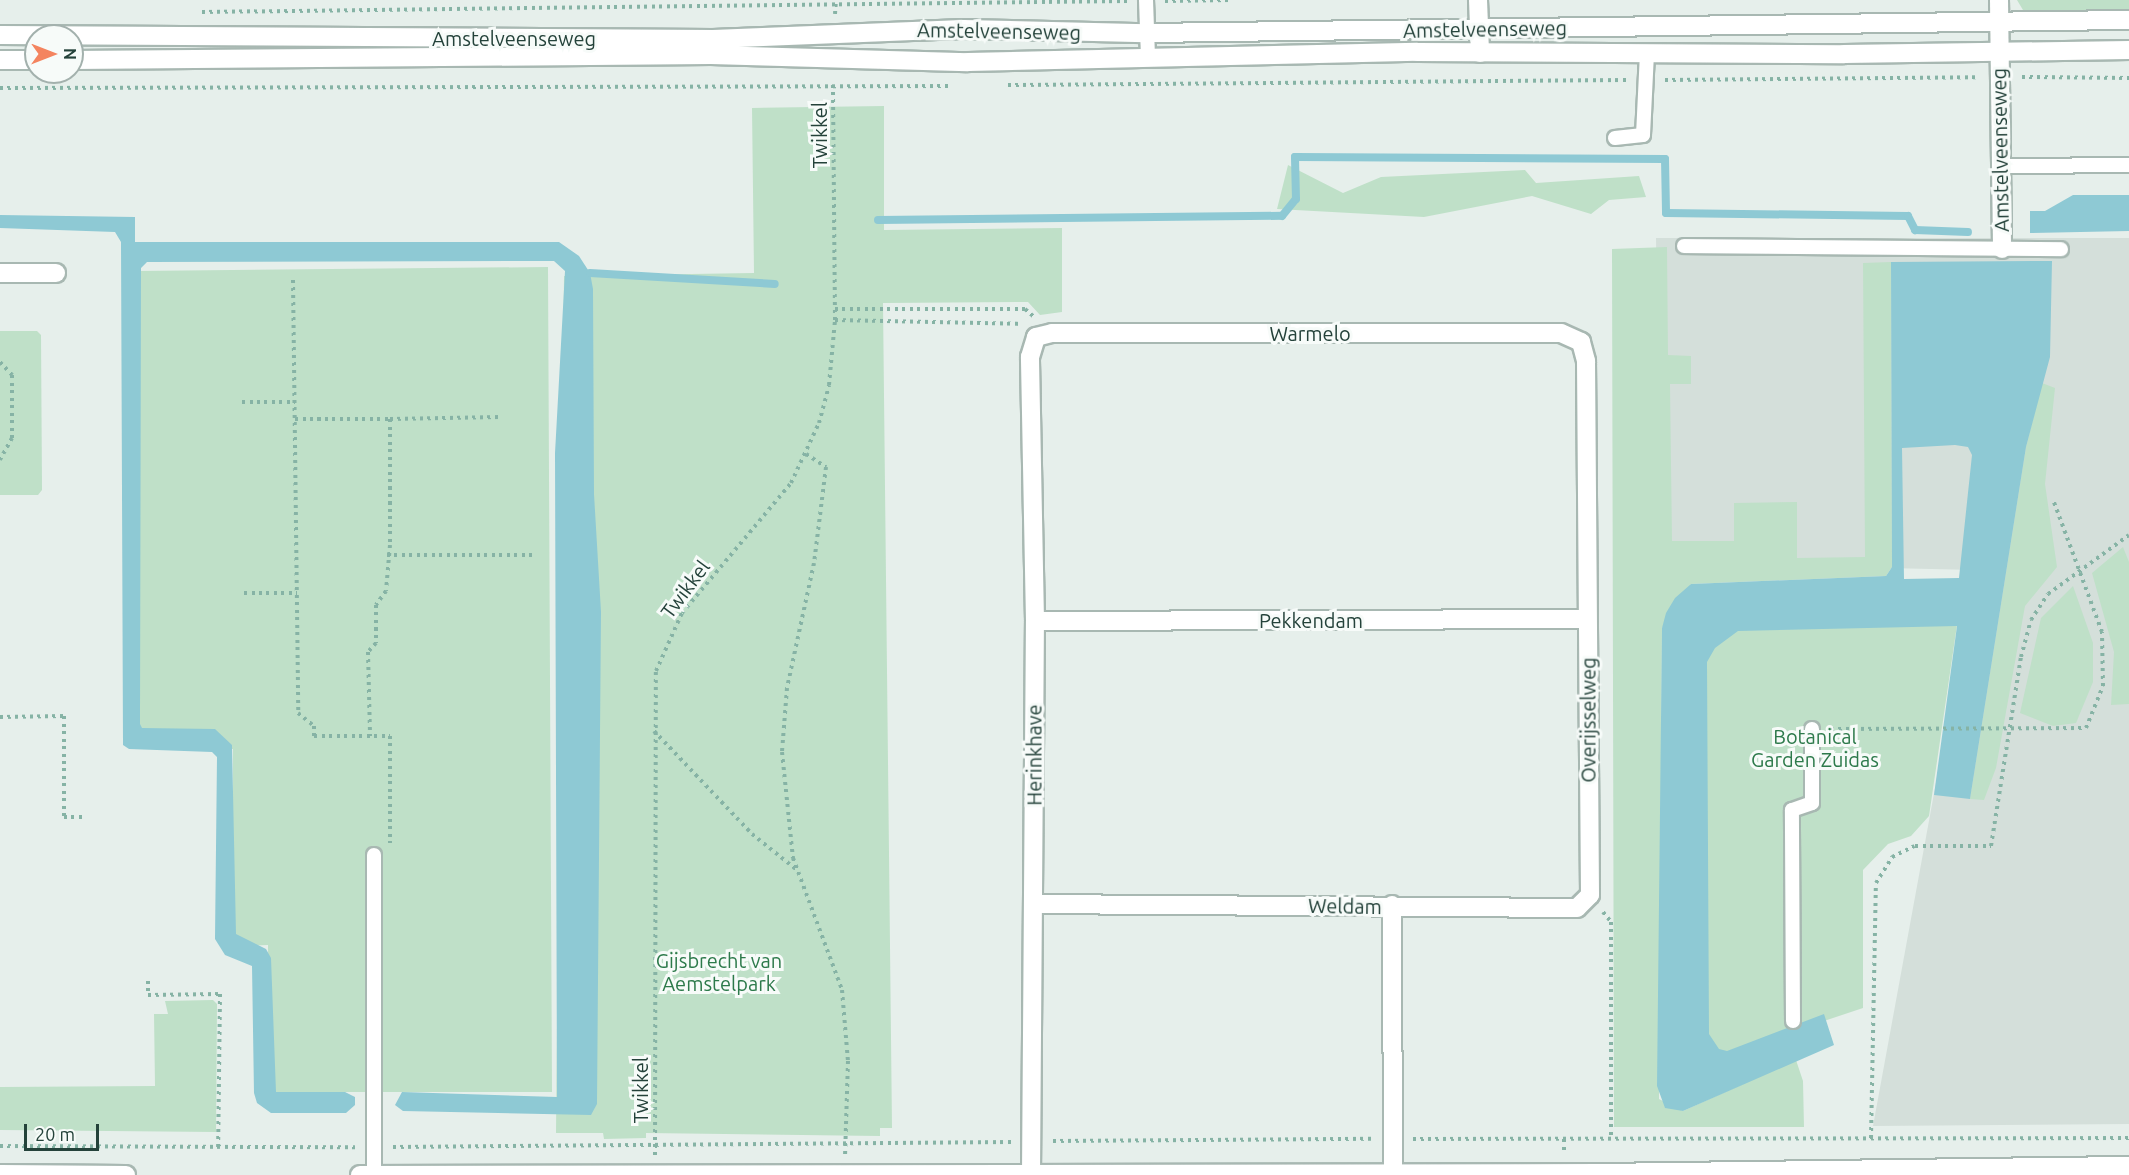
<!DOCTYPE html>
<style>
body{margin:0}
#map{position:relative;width:2129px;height:1175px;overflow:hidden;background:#e6efeb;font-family:Ubuntu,sans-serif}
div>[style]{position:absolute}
.built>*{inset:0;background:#d4dfda}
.green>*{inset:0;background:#bfe0c8}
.water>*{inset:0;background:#8ec9d4}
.stream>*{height:8px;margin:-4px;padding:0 4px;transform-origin:4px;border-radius:4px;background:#8ec9d4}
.path>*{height:4px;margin-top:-2px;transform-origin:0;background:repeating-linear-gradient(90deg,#86b3a5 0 3px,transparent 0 7.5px)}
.roads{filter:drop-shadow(2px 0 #a8b8b2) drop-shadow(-2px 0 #a8b8b2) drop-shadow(0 2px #a8b8b2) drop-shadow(0 -2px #a8b8b2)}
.service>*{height:14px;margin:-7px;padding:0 7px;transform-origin:7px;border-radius:7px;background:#fff}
.minor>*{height:18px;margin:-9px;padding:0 9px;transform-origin:9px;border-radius:9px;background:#fff}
.tertiary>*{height:18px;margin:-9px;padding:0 9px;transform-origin:9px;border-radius:9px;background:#fff}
.secondary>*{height:18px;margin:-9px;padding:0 9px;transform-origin:9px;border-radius:9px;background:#fff}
span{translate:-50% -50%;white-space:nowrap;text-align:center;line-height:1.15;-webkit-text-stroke:6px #f7fbf9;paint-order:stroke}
.street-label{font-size:20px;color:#24423a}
.park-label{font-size:20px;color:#2d7a4b}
.north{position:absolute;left:24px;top:24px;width:60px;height:60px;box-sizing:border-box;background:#f7fbf9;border:2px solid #a3b1ad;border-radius:50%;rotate:90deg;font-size:16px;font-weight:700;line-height:24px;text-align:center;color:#24423a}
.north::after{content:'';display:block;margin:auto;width:21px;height:27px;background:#f4845f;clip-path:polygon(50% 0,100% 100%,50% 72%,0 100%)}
.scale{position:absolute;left:24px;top:1124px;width:75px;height:27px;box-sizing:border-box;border:3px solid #24423a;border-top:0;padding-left:8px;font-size:18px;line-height:21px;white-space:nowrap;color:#24423a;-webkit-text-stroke:4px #f7fbf9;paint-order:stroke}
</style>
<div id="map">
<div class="built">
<i style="clip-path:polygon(1656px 238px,2129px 238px,2129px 1124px,1873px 1126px,1975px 570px,1660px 563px)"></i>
</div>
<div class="green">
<i style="clip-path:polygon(2017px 0,2129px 0,2129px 11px,2026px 15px)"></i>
<i style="clip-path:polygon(884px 106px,884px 230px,1062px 228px,1062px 312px,1040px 315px,1028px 302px,883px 303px,892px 1128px,880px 1128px,880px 1136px,646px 1133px,646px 1138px,604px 1139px,603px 1133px,556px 1133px,564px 276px,754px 273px,752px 108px)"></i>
<i style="clip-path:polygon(1288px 165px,1343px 193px,1381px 177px,1525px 170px,1536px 183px,1639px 176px,1646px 197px,1609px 200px,1591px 214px,1532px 196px,1424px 217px,1277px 209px)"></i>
<i style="clip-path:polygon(1667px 247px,1668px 355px,1691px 356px,1691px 384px,1670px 384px,1672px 541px,1734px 541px,1734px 503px,1797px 502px,1797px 558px,1865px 557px,1863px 263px,1891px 262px,1892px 567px,1886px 576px,1691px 584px,1662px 628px,1659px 1099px,1683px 1111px,1796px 1060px,1803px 1081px,1804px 1127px,1614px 1127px,1612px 249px)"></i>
<i style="clip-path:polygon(548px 267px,552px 1092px,276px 1092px,269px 1086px,268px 945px,233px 946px,233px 749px,138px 748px,136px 271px)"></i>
<i style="clip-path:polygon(0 331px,37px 331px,41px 335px,42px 490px,38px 495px,0 495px)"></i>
<i style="clip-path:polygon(2042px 383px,2055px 388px,2045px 484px,2057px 567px,2025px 606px,1996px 768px,1984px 800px,1970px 799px,2026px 447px)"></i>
<i style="clip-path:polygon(2123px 547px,2129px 562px,2129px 704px,2111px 705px,2114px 652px,2092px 573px)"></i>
<i style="clip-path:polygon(2073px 586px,2093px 643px,2093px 682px,2076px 723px,2053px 726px,2020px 713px,2041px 618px)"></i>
<i style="clip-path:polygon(1957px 625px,1929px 816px,1911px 836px,1888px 844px,1863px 870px,1863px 1008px,1800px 1029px,1722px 1076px,1692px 1051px,1692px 628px)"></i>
<i style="clip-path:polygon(213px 1000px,217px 1004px,216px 1132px,0 1130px,0 1087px,155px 1086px,154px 1014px,168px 1014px,165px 1001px)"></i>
</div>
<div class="water">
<i style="clip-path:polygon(2073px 195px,2129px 195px,2129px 231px,2030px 233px,2030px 211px,2045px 211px)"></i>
<i style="clip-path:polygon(0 215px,135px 217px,135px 242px,559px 242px,579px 256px,590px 273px,593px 289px,594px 494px,601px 612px,597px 1104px,591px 1115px,403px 1111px,395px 1105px,402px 1092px,557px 1097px,555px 453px,565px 271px,554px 261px,147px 262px,141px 268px,140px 724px,142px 728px,215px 729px,232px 745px,236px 934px,266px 949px,271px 958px,276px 1092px,345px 1092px,355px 1097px,355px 1105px,346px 1113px,271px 1113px,257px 1103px,254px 1093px,252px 966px,225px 955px,215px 939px,217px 757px,212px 752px,129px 749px,123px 745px,121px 242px,115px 232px,0 228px)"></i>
<i style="clip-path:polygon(evenodd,2052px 261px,2050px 357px,2026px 447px,1970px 799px,1934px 795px,1957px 626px,1738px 631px,1715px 648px,1707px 662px,1709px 1034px,1719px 1049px,1727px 1051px,1824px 1014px,1834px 1045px,1683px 1111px,1665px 1108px,1657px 1086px,1662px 628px,1666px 613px,1675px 598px,1691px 584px,1886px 576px,1892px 567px,1891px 262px,2052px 261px,1955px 445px,1968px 447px,1972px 455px,1959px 578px,1904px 579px,1902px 448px,1955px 445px)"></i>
</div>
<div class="stream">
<i style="left:878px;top:220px;width:404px;rotate:-0.6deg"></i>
<i style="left:1282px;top:216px;width:22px;rotate:-51deg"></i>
<i style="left:1296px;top:199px;width:42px;rotate:-91.4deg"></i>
<i style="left:1295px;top:157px;width:370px;rotate:0.3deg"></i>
<i style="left:1665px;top:159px;width:54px;rotate:88.9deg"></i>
<i style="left:1666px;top:213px;width:242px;rotate:0.7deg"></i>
<i style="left:1908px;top:216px;width:16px;rotate:63deg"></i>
<i style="left:1915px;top:230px;width:53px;rotate:2.2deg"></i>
<i style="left:590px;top:273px;width:185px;rotate:3.4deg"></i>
</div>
<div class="path">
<i style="left:1165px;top:1px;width:66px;rotate:-0.9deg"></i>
<i style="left:202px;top:12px;width:926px;rotate:-0.68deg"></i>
<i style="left:835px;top:14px;width:14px;rotate:-86deg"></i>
<i style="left:2022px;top:77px;width:107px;rotate:0.5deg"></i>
<i style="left:1665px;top:80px;width:313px;rotate:-0.5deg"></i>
<i style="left:1008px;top:85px;width:619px;rotate:-0.46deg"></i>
<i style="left:0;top:88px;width:952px;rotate:-0.12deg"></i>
<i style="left:293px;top:280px;width:433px;rotate:89.3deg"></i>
<i style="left:298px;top:713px;width:21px;rotate:39deg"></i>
<i style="left:314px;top:726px;width:10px;rotate:90deg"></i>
<i style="left:314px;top:736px;width:76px"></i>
<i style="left:390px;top:736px;width:107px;rotate:90deg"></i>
<i style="left:835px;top:309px;width:190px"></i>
<i style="left:1025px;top:309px;width:11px;rotate:41deg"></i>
<i style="left:835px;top:320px;width:187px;rotate:1.2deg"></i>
<i style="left:0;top:362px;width:18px;rotate:47deg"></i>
<i style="left:12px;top:375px;width:63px;rotate:90deg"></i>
<i style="left:12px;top:438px;width:25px;rotate:119deg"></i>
<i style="left:242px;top:402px;width:53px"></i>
<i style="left:295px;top:419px;width:95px"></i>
<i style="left:390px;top:419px;width:126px;rotate:90deg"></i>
<i style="left:390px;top:545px;width:46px;rotate:95deg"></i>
<i style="left:386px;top:591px;width:17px;rotate:126deg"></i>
<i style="left:376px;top:605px;width:38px;rotate:90deg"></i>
<i style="left:376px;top:643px;width:12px;rotate:132deg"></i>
<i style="left:368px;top:652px;width:84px;rotate:88.6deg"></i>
<i style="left:390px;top:419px;width:110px;rotate:-1deg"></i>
<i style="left:806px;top:454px;width:24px;rotate:33deg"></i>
<i style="left:826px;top:467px;width:97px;rotate:97.1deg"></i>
<i style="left:814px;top:563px;width:128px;rotate:102.2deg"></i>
<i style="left:787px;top:688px;width:64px;rotate:94.5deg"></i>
<i style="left:782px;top:752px;width:107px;rotate:84.1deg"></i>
<i style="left:793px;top:858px;width:141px;rotate:69.6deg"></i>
<i style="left:842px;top:990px;width:71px;rotate:85.2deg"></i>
<i style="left:848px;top:1061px;width:94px;rotate:91.8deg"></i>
<i style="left:387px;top:555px;width:146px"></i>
<i style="left:244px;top:593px;width:53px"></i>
<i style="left:0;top:717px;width:64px;rotate:-0.9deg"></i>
<i style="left:64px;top:716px;width:101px;rotate:90deg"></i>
<i style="left:64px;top:817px;width:22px"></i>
<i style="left:1831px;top:729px;width:255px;rotate:-0.2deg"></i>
<i style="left:2086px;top:728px;width:45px;rotate:-68deg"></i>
<i style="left:2103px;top:686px;width:54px;rotate:-91.1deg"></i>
<i style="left:2102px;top:632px;width:139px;rotate:-110.3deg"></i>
<i style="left:654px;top:731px;width:142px;rotate:46.4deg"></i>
<i style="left:752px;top:834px;width:58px;rotate:38.7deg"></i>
<i style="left:1603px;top:912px;width:13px;rotate:51deg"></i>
<i style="left:1611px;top:922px;width:217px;rotate:90deg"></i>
<i style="left:148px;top:981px;width:14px;rotate:90deg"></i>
<i style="left:148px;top:995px;width:72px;rotate:-0.8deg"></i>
<i style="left:220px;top:994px;width:155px;rotate:90.7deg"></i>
<i style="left:1871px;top:1138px;width:255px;rotate:-88.9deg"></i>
<i style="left:1876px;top:883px;width:31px;rotate:-58deg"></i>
<i style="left:1892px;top:857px;width:25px;rotate:-26deg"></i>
<i style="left:1915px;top:846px;width:76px"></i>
<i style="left:1991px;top:846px;width:191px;rotate:-81deg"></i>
<i style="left:2021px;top:657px;width:38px;rotate:-75deg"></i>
<i style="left:2031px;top:620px;width:31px;rotate:-57deg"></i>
<i style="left:2048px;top:594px;width:100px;rotate:-36.1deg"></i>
<i style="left:1413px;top:1139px;width:716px;rotate:-0.08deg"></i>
<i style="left:1564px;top:1139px;width:14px;rotate:90deg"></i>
<i style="left:1053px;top:1141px;width:319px;rotate:-0.4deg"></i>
<i style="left:0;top:1146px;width:355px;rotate:0.2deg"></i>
<i style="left:393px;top:1147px;width:619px;rotate:-0.46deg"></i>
<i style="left:655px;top:1155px;width:484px;rotate:-89.9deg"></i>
<i style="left:656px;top:671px;width:64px;rotate:-65.9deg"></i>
<i style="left:682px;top:613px;width:170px;rotate:-50deg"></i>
<i style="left:791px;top:483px;width:66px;rotate:-65deg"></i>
<i style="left:819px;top:423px;width:39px;rotate:-75deg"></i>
<i style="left:829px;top:385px;width:65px;rotate:-84.7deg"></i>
<i style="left:835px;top:320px;width:235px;rotate:-90.5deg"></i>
</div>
<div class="roads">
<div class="service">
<i style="left:1146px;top:0;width:58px;rotate:88deg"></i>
<i style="left:1615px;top:138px;width:28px;rotate:-6deg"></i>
<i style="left:1643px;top:135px;width:83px;rotate:-87.2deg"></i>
<i style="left:2001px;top:166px;width:128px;rotate:-0.4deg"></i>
<i style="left:1684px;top:246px;width:377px;rotate:0.5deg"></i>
<i style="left:374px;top:855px;width:320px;rotate:90deg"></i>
<i style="left:1793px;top:1021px;width:211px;rotate:-90.3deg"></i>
<i style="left:1792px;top:810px;width:21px;rotate:-19deg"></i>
<i style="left:1812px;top:803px;width:74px;rotate:-90deg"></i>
</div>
<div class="minor">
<i style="left:1478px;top:0;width:53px;rotate:87.8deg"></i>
<i style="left:1999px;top:0;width:249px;rotate:89.3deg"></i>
<i style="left:0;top:273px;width:56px"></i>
<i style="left:1035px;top:621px;width:552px;rotate:-0.21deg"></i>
<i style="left:1392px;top:905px;width:268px;rotate:89.8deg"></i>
<i style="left:1031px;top:1174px;width:553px;rotate:-89.59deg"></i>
<i style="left:1035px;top:621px;width:264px;rotate:-91.1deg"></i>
<i style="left:1030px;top:357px;width:21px;rotate:-73deg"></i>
<i style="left:1036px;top:337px;width:16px;rotate:-14deg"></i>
<i style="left:1052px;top:333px;width:509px"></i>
<i style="left:1561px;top:333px;width:22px;rotate:24deg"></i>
<i style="left:1581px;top:342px;width:20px;rotate:75deg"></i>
<i style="left:1586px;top:361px;width:534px;rotate:89.57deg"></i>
<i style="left:1590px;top:895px;width:18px;rotate:135deg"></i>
<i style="left:1577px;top:908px;width:544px;rotate:-179.58deg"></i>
</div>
<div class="tertiary">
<i style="left:0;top:1174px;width:126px;rotate:0.5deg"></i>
<i style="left:360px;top:1175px;width:1239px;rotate:-0.09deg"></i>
<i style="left:1599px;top:1173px;width:530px;rotate:-0.76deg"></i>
</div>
<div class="secondary">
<i style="left:0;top:35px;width:713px;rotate:0.32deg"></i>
<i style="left:713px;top:39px;width:250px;rotate:-2.3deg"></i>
<i style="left:963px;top:29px;width:183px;rotate:1.3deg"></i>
<i style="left:1146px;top:33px;width:983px;rotate:-0.76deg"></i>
<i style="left:0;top:60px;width:36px"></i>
<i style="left:72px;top:60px;width:639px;rotate:-0.45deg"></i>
<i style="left:711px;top:55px;width:257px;rotate:1.6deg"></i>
<i style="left:968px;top:62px;width:449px;rotate:-1.3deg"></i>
<i style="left:1417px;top:52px;width:427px;rotate:0.3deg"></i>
<i style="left:1844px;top:54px;width:285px;rotate:-0.8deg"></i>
</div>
</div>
<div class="street-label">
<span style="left:1485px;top:29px;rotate:-1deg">Amstelveenseweg</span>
<span style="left:999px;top:31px;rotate:1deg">Amstelveenseweg</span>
<span style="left:514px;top:38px">Amstelveenseweg</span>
<span style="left:819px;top:135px;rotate:-90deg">Twikkel</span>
<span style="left:2000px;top:150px;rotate:-91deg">Amstelveenseweg</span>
<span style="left:1310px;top:333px">Warmelo</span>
<span style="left:685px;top:589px;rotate:-53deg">Twikkel</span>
<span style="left:1311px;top:620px">Pekkendam</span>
<span style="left:1588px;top:720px;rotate:-90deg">Overijsselweg</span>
<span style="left:1034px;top:755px;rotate:-90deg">Herinkhave</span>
<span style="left:1345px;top:906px;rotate:1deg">Weldam</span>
<span style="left:640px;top:1090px;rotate:-90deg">Twikkel</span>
</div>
<div class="park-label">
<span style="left:1815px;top:748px">Botanical<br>Garden Zuidas</span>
<span style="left:719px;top:972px">Gijsbrecht van<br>Aemstelpark</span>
</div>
<div class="north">N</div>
<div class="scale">20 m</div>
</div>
